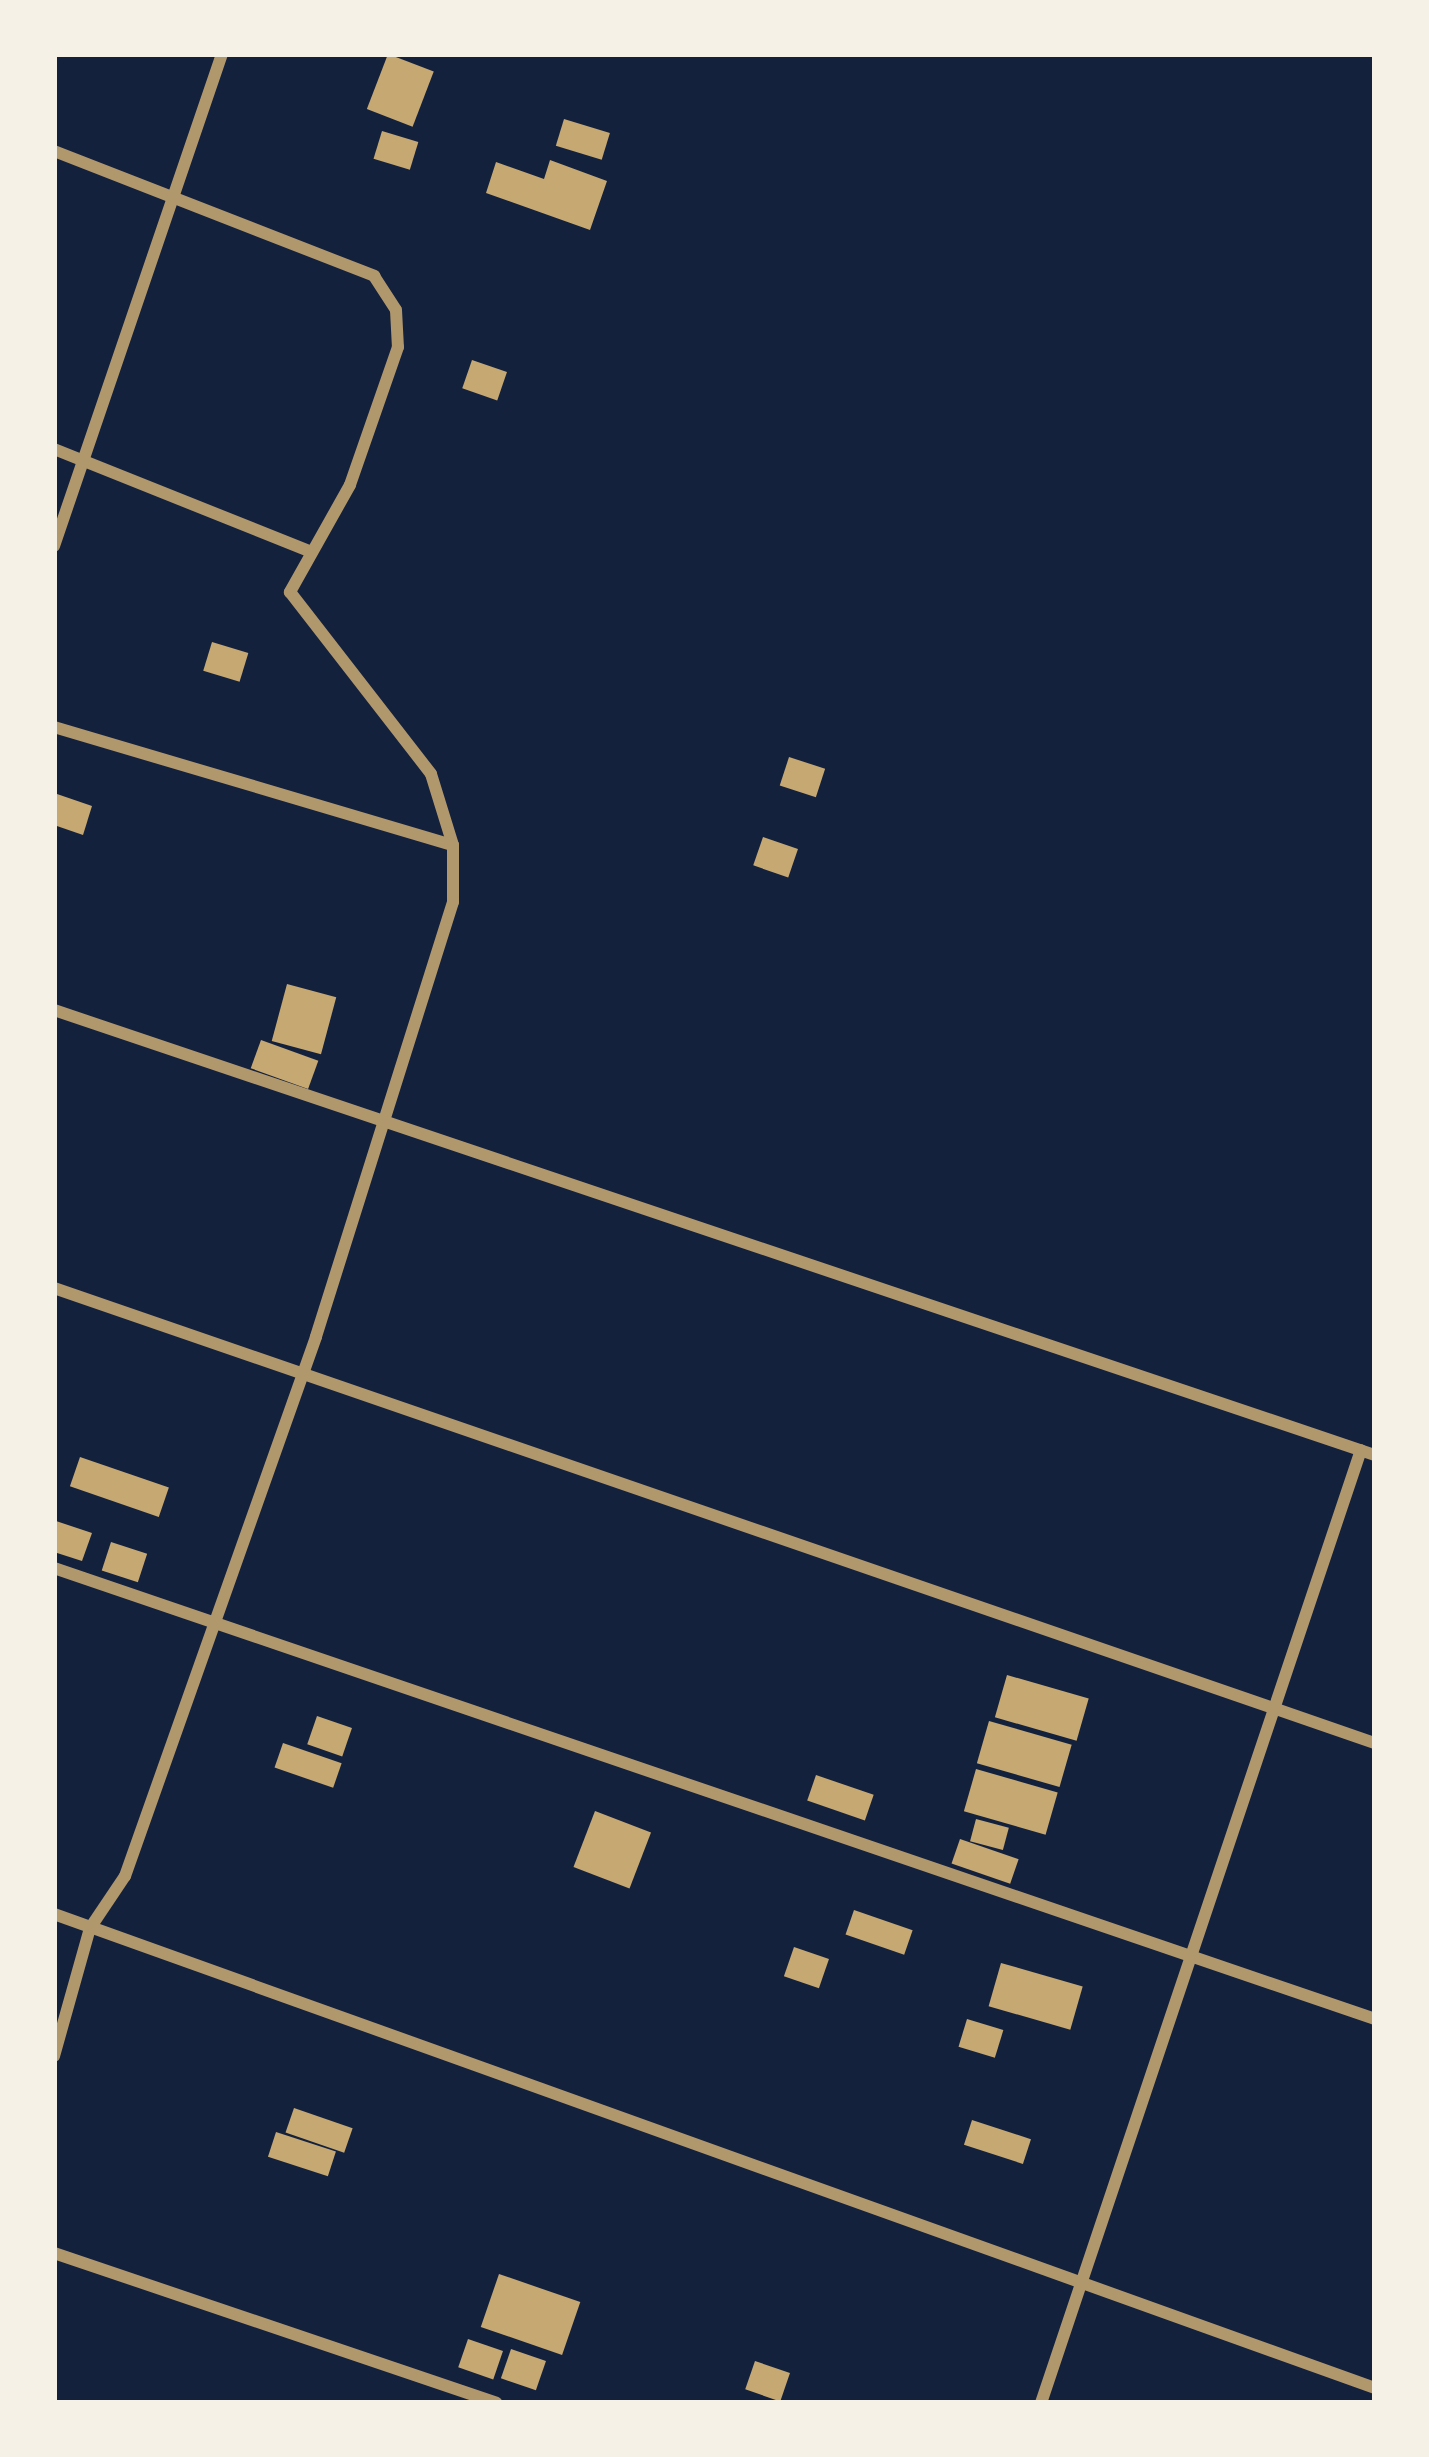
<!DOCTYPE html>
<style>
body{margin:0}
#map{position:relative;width:1429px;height:2457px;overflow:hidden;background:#14213d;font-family:"DM Sans",sans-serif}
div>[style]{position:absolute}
.building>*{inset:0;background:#c6a872;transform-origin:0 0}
.minor>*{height:12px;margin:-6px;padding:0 6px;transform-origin:6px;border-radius:6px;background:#b1986c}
span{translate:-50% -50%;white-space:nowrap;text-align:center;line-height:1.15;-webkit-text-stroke:12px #f6f1e7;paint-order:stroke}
.frame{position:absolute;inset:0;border:57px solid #f6f1e7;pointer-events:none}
</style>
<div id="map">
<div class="building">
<i style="left:388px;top:54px;width:49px;height:59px;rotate:21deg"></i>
<i style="left:564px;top:119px;width:48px;height:28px;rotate:17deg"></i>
<i style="left:382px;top:131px;width:38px;height:29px;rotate:17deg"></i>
<i style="clip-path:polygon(550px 160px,607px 181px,590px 230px,486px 193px,496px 162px,544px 179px)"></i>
<i style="left:472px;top:360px;width:37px;height:30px;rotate:19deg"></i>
<i style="left:212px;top:642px;width:38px;height:30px;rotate:17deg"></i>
<i style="left:789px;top:757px;width:38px;height:30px;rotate:18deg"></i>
<i style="clip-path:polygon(57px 794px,92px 806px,83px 835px,54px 825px)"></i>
<i style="left:763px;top:837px;width:37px;height:30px;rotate:19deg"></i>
<i style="left:287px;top:984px;width:51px;height:59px;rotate:15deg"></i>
<i style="left:261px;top:1040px;width:61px;height:30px;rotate:20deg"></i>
<i style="left:80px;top:1457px;width:94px;height:31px;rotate:19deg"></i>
<i style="clip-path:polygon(56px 1521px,92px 1533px,82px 1561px,54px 1552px)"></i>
<i style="left:111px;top:1542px;width:38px;height:30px;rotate:18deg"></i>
<i style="left:1007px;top:1675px;width:85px;height:44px;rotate:16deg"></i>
<i style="left:317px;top:1716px;width:37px;height:30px;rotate:19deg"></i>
<i style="left:989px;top:1721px;width:86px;height:44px;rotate:16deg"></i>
<i style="left:283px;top:1743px;width:62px;height:26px;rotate:19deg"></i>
<i style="left:976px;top:1769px;width:85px;height:44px;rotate:16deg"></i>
<i style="left:816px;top:1775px;width:61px;height:27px;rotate:19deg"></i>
<i style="left:595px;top:1811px;width:60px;height:60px;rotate:21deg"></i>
<i style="left:976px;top:1819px;width:34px;height:23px;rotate:15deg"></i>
<i style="left:960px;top:1839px;width:62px;height:26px;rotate:19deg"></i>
<i style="left:854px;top:1910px;width:62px;height:26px;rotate:19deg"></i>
<i style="left:794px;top:1947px;width:37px;height:31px;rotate:19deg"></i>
<i style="left:1001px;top:1963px;width:85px;height:45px;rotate:16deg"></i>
<i style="left:967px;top:2019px;width:38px;height:29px;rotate:17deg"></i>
<i style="left:294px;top:2108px;width:62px;height:26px;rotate:19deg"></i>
<i style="left:972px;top:2120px;width:62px;height:26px;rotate:18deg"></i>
<i style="left:276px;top:2132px;width:63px;height:26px;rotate:18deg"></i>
<i style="left:499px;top:2274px;width:86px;height:56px;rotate:19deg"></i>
<i style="left:468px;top:2339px;width:37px;height:30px;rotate:19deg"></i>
<i style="left:511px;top:2349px;width:37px;height:31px;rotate:19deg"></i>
<i style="left:755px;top:2361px;width:37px;height:30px;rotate:19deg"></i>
</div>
<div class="minor">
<i style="left:54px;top:151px;width:344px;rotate:21.3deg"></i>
<i style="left:374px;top:276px;width:40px;rotate:57.1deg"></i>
<i style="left:396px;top:310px;width:37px;rotate:87deg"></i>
<i style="left:398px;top:347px;width:146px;rotate:109.2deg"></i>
<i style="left:350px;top:485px;width:123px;rotate:119.3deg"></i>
<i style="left:290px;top:592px;width:230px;rotate:52.2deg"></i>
<i style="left:431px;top:774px;width:74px;rotate:72.8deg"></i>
<i style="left:453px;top:845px;width:57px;rotate:90deg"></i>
<i style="left:453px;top:902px;width:456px;rotate:107.5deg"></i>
<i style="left:316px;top:1337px;width:572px;rotate:109.51deg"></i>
<i style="left:125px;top:1876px;width:63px;rotate:123.9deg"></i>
<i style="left:90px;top:1928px;width:133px;rotate:105.7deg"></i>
<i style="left:54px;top:449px;width:275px;rotate:21.8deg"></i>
<i style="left:54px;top:546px;width:520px;rotate:-71.15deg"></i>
<i style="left:54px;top:727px;width:416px;rotate:16.5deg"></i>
<i style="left:54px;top:1010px;width:1394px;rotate:18.62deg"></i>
<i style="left:54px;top:1288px;width:1397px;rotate:19.01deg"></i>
<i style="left:54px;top:1568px;width:1396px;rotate:18.85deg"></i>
<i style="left:54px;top:1914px;width:1403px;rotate:19.74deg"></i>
<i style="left:54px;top:2253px;width:467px;rotate:18.7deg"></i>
<i style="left:1041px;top:2403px;width:1005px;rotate:-71.44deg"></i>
</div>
<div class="frame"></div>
</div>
